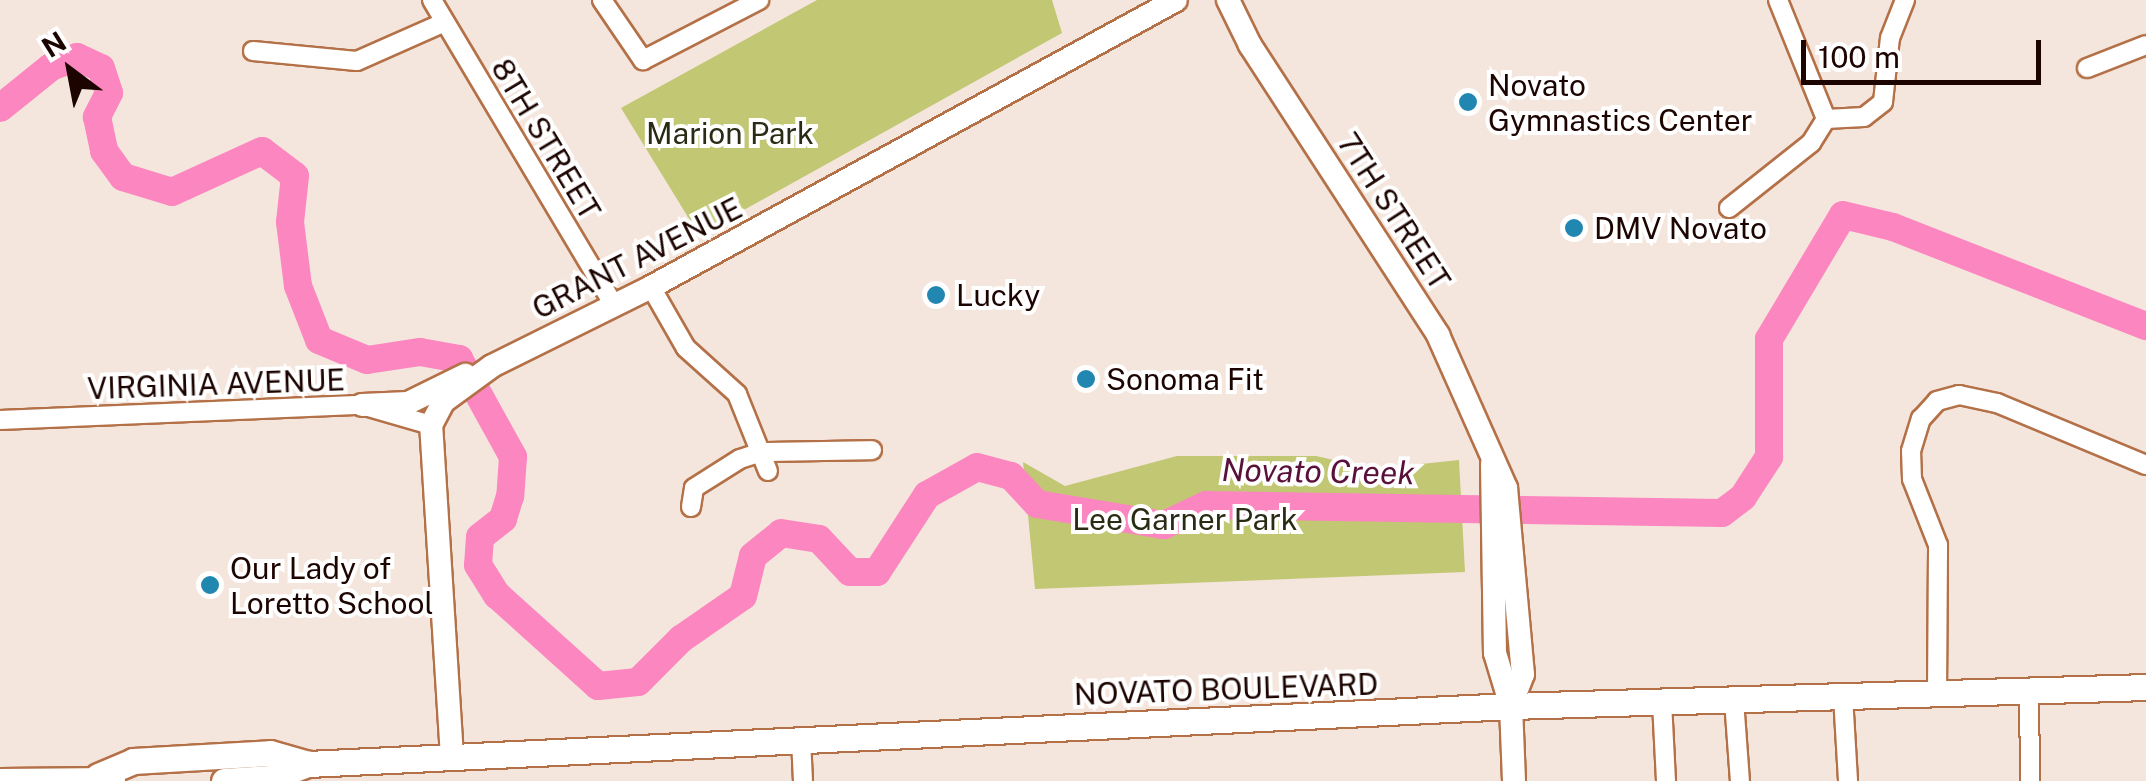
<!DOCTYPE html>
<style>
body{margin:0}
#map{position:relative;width:2146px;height:781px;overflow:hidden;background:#f5e6dd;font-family:"Public Sans",sans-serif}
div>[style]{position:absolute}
.green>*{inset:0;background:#c2c773}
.river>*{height:28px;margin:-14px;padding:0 14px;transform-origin:14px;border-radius:14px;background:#fc86bf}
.roads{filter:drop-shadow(2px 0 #b47148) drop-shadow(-2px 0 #b47148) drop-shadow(0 2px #b47148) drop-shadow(0 -2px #b47148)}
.minor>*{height:18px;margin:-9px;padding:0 9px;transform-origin:9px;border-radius:9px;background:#fff}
.tertiary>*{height:22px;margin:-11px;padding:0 11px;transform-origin:11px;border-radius:11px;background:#fff}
.secondary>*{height:25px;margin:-12.5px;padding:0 12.5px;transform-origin:12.5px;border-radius:12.5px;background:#fff}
.dots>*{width:28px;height:28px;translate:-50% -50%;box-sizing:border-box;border:5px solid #fff;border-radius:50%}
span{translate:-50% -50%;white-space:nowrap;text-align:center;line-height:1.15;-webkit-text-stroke:8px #fff;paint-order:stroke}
.poi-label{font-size:30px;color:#1c0400}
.left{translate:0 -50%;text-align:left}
.park-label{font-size:30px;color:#2a2b15}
.street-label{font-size:30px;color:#1c0400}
.water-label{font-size:32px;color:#591039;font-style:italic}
.north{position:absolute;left:20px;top:20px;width:100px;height:100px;-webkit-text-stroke:8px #fff;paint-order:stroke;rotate:328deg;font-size:28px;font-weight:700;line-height:40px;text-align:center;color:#1c0400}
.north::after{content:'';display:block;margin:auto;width:35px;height:45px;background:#1c0400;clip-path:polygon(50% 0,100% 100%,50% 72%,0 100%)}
.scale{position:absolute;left:1801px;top:40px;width:240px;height:45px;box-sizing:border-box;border:5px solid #1c0400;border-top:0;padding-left:12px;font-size:30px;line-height:35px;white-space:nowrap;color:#1c0400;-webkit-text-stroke:8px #fff;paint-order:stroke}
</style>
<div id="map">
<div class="green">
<i style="clip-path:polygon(817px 0,1052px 0,1062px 33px,699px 235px,621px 108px)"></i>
<i style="clip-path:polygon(1177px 456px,1316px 456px,1374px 469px,1459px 460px,1465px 572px,1035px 589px,1023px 462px,1065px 486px)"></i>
</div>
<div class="river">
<i style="left:0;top:108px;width:65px;rotate:-38.8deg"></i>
<i style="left:51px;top:67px;width:28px;rotate:-21deg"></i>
<i style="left:77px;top:57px;width:26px;rotate:25deg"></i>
<i style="left:101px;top:68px;width:26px;rotate:72deg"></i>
<i style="left:109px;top:93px;width:27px;rotate:117deg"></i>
<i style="left:97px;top:117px;width:35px;rotate:78deg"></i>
<i style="left:104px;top:151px;width:32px;rotate:54deg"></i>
<i style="left:123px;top:177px;width:51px;rotate:17deg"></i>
<i style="left:172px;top:192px;width:99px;rotate:-24.5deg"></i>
<i style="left:262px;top:151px;width:41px;rotate:37.1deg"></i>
<i style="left:295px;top:176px;width:46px;rotate:96.2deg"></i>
<i style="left:290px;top:222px;width:64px;rotate:82.9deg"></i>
<i style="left:298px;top:286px;width:58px;rotate:68.7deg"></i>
<i style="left:319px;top:340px;width:52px;rotate:22.6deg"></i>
<i style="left:367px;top:360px;width:54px;rotate:-8.6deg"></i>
<i style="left:420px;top:352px;width:40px;rotate:10deg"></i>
<i style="left:459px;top:359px;width:112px;rotate:61.1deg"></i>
<i style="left:513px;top:457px;width:39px;rotate:94deg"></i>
<i style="left:510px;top:496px;width:24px;rotate:107deg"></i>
<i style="left:503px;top:519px;width:29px;rotate:142deg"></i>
<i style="left:480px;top:537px;width:28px;rotate:94deg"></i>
<i style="left:478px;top:565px;width:36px;rotate:58deg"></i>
<i style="left:497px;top:595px;width:136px;rotate:42deg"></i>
<i style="left:598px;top:686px;width:40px;rotate:-5.7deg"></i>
<i style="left:638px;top:682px;width:61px;rotate:-45deg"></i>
<i style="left:681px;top:639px;width:75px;rotate:-34.7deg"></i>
<i style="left:743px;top:596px;width:41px;rotate:-76deg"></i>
<i style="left:753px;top:556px;width:36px;rotate:-39deg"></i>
<i style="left:781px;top:533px;width:38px;rotate:9deg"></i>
<i style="left:819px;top:539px;width:45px;rotate:46.8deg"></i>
<i style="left:850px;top:572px;width:27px"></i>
<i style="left:877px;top:572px;width:92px;rotate:-57deg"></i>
<i style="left:927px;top:495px;width:57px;rotate:-29.2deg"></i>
<i style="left:977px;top:467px;width:35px;rotate:15deg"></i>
<i style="left:1011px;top:476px;width:38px;rotate:47deg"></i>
<i style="left:1037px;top:504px;width:129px;rotate:9.4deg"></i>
<i style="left:1164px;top:525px;width:47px;rotate:-25.5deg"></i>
<i style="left:1206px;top:505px;width:516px;rotate:0.89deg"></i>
<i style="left:1722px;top:513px;width:26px;rotate:-37deg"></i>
<i style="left:1743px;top:497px;width:48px;rotate:-57deg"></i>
<i style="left:1769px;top:457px;width:118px;rotate:-90deg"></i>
<i style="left:1769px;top:339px;width:144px;rotate:-59.2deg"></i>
<i style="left:1843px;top:215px;width:51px;rotate:13.5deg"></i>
<i style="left:1893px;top:227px;width:272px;rotate:21.4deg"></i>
</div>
<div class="roads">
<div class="minor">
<i style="left:432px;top:0;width:355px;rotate:59.2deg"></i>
<i style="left:602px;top:0;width:73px;rotate:55.7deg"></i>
<i style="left:643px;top:60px;width:131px;rotate:-27.3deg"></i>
<i style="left:1778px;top:0;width:128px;rotate:68deg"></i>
<i style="left:253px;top:51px;width:104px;rotate:5.5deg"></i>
<i style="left:357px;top:61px;width:96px;rotate:-23.9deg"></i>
<i style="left:2087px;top:68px;width:63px;rotate:-21.3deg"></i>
<i style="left:1826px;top:119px;width:38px;rotate:-3deg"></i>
<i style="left:1864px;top:117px;width:24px;rotate:-38deg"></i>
<i style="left:1883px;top:102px;width:64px;rotate:-83.8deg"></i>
<i style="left:1890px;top:38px;width:41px;rotate:-68.5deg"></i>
<i style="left:1729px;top:208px;width:105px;rotate:-38.4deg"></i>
<i style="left:1811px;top:143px;width:28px;rotate:-58deg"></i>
<i style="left:651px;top:287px;width:70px;rotate:60.2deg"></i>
<i style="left:686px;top:348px;width:69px;rotate:42deg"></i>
<i style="left:737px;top:394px;width:83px;rotate:68.1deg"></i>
<i style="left:0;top:420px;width:362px;rotate:-2.4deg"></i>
<i style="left:362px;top:405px;width:72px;rotate:16.2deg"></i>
<i style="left:691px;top:507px;width:19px;rotate:-81deg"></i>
<i style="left:694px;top:488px;width:54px;rotate:-32.2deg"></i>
<i style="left:740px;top:459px;width:23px;rotate:-18deg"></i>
<i style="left:762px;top:452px;width:110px;rotate:-1deg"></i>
<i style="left:1937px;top:694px;width:149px;rotate:-89.6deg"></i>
<i style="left:1938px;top:545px;width:71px;rotate:-111.5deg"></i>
<i style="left:1912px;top:479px;width:28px;rotate:-92deg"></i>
<i style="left:1911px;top:451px;width:34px;rotate:-73deg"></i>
<i style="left:1921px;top:419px;width:24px;rotate:-48deg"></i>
<i style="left:1937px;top:401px;width:23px;rotate:-15deg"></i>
<i style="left:1959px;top:395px;width:39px;rotate:12deg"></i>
<i style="left:1997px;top:403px;width:161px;rotate:22.6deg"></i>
<i style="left:2029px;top:694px;width:87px;rotate:89.3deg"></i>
<i style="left:1843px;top:696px;width:85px;rotate:86.6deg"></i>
<i style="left:1734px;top:700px;width:81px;rotate:85.8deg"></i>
<i style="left:1662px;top:702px;width:79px;rotate:87.1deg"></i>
<i style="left:801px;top:739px;width:42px;rotate:87.3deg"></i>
</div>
<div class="tertiary">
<i style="left:1228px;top:0;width:50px;rotate:63.9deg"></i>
<i style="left:1250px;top:45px;width:346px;rotate:57deg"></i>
<i style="left:1438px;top:335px;width:167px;rotate:66deg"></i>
<i style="left:1506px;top:488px;width:187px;rotate:84.8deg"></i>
<i style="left:1523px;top:674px;width:34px;rotate:111deg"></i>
<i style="left:362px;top:405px;width:46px;rotate:-2.5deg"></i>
<i style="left:408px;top:403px;width:64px;rotate:-26.2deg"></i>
<i style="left:1492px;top:464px;width:189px;rotate:89.1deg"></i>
<i style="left:1495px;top:653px;width:55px;rotate:73.2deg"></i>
<i style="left:1511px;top:706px;width:75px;rotate:87.7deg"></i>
<i style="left:452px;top:757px;width:333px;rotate:-93.6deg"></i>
<i style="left:431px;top:425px;width:27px;rotate:-62deg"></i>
<i style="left:444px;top:401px;width:59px;rotate:-36.1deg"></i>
<i style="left:492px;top:366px;width:178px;rotate:-26.4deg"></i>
<i style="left:651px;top:287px;width:598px;rotate:-28.66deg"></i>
</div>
<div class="secondary">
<i style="left:98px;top:776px;width:38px;rotate:-23deg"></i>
<i style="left:133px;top:761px;width:137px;rotate:-3.3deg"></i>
<i style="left:270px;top:753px;width:40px;rotate:16deg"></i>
<i style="left:308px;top:764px;width:1204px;rotate:-2.76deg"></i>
<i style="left:1511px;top:706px;width:635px;rotate:-1.71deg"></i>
<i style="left:0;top:781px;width:112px;rotate:-0.5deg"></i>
<i style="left:224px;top:781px;width:47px;rotate:-3.7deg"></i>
<i style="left:271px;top:778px;width:40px;rotate:-21deg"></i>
</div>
</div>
<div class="dots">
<i style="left:1468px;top:102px;background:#2287b0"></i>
<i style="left:1574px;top:228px;background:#2287b0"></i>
<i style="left:936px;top:295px;background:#2287b0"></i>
<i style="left:1086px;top:379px;background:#2287b0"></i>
<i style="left:210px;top:585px;background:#2287b0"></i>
</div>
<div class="poi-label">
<span class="left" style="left:1488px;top:102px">Novato<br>Gymnastics Center</span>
<span class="left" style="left:1594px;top:228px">DMV Novato</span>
<span class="left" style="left:956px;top:295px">Lucky</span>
<span class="left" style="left:1106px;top:379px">Sonoma Fit</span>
<span class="left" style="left:230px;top:585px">Our Lady of<br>Loretto School</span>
</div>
<div class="park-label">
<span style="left:730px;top:133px">Marion Park</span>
<span style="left:1185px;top:519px">Lee Garner Park</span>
</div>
<div class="street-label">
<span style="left:546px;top:139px;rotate:59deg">8TH STREET</span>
<span style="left:1394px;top:211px;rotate:57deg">7TH STREET</span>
<span style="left:637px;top:258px;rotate:-27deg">GRANT AVENUE</span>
<span style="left:216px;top:384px;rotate:-2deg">VIRGINIA AVENUE</span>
<span style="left:1226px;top:689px;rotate:-2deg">NOVATO BOULEVARD</span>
</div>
<div class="water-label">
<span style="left:1318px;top:472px;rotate:1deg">Novato Creek</span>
</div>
<div class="north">N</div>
<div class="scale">100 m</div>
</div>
